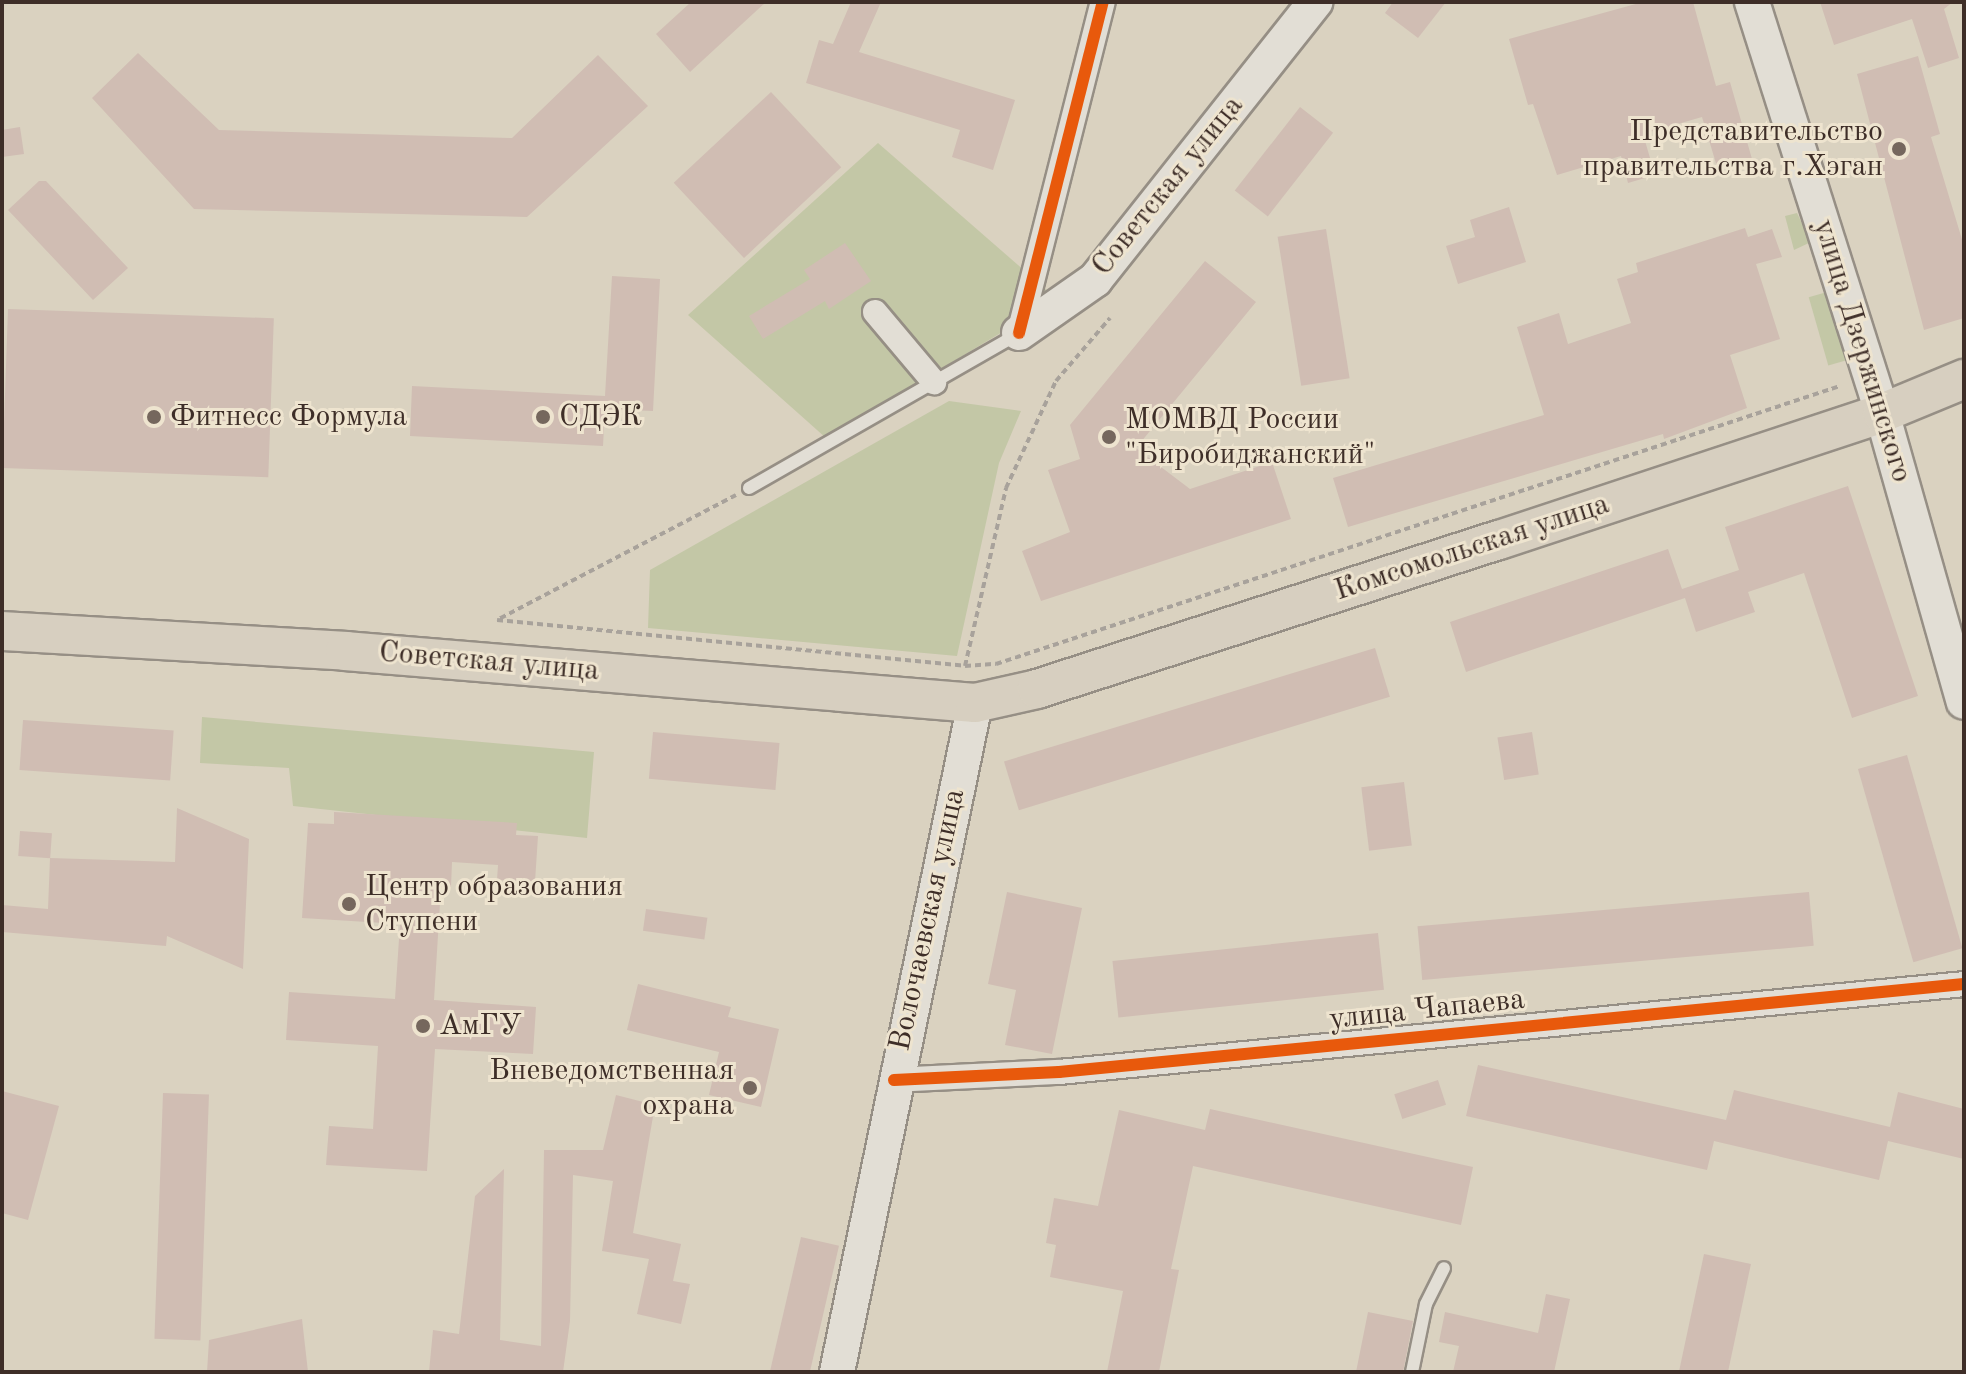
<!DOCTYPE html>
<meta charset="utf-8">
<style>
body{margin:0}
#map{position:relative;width:1966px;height:1374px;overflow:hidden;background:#dad2c0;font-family:"Old Standard TT",serif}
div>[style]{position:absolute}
.green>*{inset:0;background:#c3c7a6;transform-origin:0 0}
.building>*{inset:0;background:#d0bdb3;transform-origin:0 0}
.path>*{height:4px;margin-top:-2px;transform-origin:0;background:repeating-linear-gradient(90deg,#a8a29b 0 6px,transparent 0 10px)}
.roads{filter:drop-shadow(2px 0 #968f85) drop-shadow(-2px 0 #968f85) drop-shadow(0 2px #968f85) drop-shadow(0 -2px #968f85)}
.service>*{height:12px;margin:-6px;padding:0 6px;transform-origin:6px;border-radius:6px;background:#e2ded5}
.minor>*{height:24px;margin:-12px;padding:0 12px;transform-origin:12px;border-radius:12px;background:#e2ded5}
.secondary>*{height:34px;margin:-17px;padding:0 17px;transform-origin:17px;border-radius:17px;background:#e2ded5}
.primary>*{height:38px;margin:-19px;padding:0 19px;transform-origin:19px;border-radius:19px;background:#d7cfc0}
.cycleway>*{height:12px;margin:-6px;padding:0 6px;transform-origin:6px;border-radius:6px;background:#e8590c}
.dots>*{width:22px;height:22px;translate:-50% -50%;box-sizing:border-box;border:4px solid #eee4cf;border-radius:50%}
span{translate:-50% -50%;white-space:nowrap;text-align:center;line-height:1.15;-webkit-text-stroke:6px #eee4cf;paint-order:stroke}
.poi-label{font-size:30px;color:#3e2e28}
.right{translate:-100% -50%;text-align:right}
.left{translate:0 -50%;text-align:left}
.street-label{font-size:30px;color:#3e2e28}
.frame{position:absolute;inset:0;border:4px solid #3e2e28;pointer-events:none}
</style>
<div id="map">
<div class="green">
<i style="clip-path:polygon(878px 143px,1057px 299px,826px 438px,688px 315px)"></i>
<i style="clip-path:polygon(1797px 213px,1811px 242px,1794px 250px,1785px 216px)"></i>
<i style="left:1827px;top:292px;width:71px;height:19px;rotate:74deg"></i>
<i style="clip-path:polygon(949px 401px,1021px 411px,999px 463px,957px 656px,648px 628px,650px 570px)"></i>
<i style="clip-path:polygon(202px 717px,594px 752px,587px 838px,293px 806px,289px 768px,200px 763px)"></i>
</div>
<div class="building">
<i style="clip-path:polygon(691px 2px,766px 2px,690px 72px,656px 34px)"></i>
<i style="clip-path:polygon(851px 2px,881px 2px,859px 52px,1015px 100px,993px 170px,952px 157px,960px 130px,806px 83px,819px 40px,833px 44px)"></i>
<i style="clip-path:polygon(1393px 2px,1446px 2px,1418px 38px,1385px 13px)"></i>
<i style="clip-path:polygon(1643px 2px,1693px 2px,1716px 86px,1730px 82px,1752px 159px,1718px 170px,1702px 117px,1643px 134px,1655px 175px,1628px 183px,1621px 156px,1557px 175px,1533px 104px,1528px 105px,1509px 39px)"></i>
<i style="clip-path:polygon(1820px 2px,1953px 2px,1944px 9px,1959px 58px,1928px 68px,1912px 19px,1834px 45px)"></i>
<i style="clip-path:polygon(138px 53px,219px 130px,512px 138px,598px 55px,648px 106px,527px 217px,194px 209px,92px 98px)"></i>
<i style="clip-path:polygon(1918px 56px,1940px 134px,1931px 137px,1964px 246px,1964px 318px,1924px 330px,1857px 74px)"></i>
<i style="left:771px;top:92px;width:103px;height:133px;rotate:47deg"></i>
<i style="left:1300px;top:107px;width:42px;height:106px;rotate:38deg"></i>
<i style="clip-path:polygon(20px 127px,24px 154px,2px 157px,2px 130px)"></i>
<i style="clip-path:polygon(39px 181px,46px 181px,128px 268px,93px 300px,8px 210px)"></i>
<i style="clip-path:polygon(1509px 207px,1526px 262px,1458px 284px,1446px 246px,1475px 237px,1470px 220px)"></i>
<i style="clip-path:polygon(1745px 228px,1748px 237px,1772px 229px,1782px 257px,1756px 264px,1780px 339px,1730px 355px,1747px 408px,1664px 439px,1663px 434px,1348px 527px,1333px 478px,1544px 415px,1517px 327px,1559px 313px,1568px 344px,1631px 323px,1617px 279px,1638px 272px,1636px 263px)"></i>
<i style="left:1326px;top:229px;width:151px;height:49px;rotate:81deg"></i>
<i style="clip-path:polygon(845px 243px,871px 281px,829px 309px,825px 301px,763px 339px,749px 316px,810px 279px,804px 270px)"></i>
<i style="clip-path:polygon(1205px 261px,1256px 302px,1136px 448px,1190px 489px,1272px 462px,1291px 519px,1041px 601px,1022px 551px,1070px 532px,1048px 470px,1080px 459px,1070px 425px)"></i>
<i style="clip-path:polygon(612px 276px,660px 279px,653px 411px,605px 409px,603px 446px,410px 436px,412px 386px,605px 396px)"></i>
<i style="left:8px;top:309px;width:266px;height:159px;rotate:2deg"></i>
<i style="clip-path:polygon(1848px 486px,1918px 696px,1852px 718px,1804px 573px,1748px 592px,1755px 612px,1696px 632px,1685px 598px,1466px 672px,1450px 622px,1668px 549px,1682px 589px,1739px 570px,1725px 527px)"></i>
<i style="left:1375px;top:648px;width:51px;height:388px;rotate:73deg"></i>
<i style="left:23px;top:720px;width:151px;height:50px;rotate:4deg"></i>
<i style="left:653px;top:732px;width:127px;height:47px;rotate:5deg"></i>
<i style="left:1532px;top:732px;width:43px;height:35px;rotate:81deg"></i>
<i style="left:1907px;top:755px;width:201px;height:51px;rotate:74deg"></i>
<i style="left:1404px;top:782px;width:64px;height:43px;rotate:83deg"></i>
<i style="clip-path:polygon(177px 808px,249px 839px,243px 969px,167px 936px,166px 946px,2px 932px,2px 905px,48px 909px,50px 858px,175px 862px)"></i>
<i style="clip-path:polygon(334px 812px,517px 823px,516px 835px,538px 836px,535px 882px,497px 880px,498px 865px,452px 862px,451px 887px,441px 887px,434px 1000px,536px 1007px,533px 1054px,435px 1049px,427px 1171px,326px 1165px,329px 1126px,373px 1129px,378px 1046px,286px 1040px,289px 992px,395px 999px,400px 924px,302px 918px,308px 823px,334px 824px)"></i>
<i style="left:20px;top:831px;width:32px;height:25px;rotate:4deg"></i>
<i style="clip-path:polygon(1007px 892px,1082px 908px,1052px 1054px,1005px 1045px,1016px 990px,988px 984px)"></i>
<i style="left:1809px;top:892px;width:54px;height:393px;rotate:85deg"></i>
<i style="left:646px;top:909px;width:62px;height:22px;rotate:8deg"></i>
<i style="left:1378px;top:933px;width:57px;height:267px;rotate:84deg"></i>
<i style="clip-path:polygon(638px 984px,731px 1007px,728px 1017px,779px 1029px,761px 1107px,709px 1095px,719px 1052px,627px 1030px)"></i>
<i style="clip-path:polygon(1478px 1065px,1726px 1120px,1734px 1090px,1890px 1127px,1898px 1092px,1964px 1109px,1964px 1159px,1888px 1141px,1879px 1180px,1714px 1141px,1707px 1170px,1466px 1116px)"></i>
<i style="left:1438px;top:1080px;width:26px;height:46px;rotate:72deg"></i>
<i style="clip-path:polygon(2px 1091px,59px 1106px,28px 1220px,2px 1213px)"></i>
<i style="left:163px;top:1093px;width:46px;height:246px;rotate:2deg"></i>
<i style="clip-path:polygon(616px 1095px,655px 1105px,633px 1233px,681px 1244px,673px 1281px,690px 1284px,681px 1324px,637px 1314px,649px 1259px,602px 1251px,613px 1181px,573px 1175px,570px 1321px,563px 1372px,429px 1372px,433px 1330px,459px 1334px,475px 1196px,504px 1169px,500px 1340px,541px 1346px,544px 1150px,603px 1150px)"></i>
<i style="clip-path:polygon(1210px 1109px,1473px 1167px,1461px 1225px,1193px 1166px,1171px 1269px,1179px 1270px,1159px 1372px,1107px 1372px,1123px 1291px,1050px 1277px,1056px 1245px,1046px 1243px,1054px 1198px,1098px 1206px,1119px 1110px,1205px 1130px)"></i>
<i style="left:801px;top:1237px;width:39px;height:139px;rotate:13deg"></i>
<i style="left:1704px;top:1254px;width:48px;height:121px;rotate:12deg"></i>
<i style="clip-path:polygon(1546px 1294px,1570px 1299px,1554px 1372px,1453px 1372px,1459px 1346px,1439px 1342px,1445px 1312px,1538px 1333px)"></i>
<i style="clip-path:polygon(1368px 1312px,1413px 1321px,1403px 1372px,1356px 1372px)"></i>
<i style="clip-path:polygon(302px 1319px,308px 1372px,207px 1372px,209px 1340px)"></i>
</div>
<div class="path">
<i style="left:736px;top:495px;width:270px;rotate:152.4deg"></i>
<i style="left:497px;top:620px;width:470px;rotate:5.6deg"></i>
<i style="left:965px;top:666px;width:31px;rotate:-4deg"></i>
<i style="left:996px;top:664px;width:889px;rotate:-18.23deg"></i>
<i style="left:965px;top:666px;width:183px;rotate:-77deg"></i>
<i style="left:1006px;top:488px;width:118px;rotate:-65deg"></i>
<i style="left:1056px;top:381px;width:83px;rotate:-49.4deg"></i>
</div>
<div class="roads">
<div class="service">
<i style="left:749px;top:488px;width:308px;rotate:-29.8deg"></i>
<i style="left:1412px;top:1372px;width:69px;rotate:-78.4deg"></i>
<i style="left:1426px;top:1304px;width:40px;rotate:-63.4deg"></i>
</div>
<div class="minor">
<i style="left:875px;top:312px;width:92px;rotate:49.9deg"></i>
<i style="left:1019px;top:333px;width:341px;rotate:-75.8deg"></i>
<i style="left:894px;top:1080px;width:165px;rotate:-2.8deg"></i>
<i style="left:1059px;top:1072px;width:909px;rotate:-5.55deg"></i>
</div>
<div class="secondary">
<i style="left:1752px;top:2px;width:431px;rotate:72.4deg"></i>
<i style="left:1882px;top:413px;width:300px;rotate:74.2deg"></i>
<i style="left:1019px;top:333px;width:93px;rotate:-34.9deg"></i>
<i style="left:1095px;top:280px;width:355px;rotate:-51.6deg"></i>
<i style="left:837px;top:1372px;width:683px;rotate:-78.34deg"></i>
</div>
<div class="primary">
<i style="left:2px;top:631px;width:344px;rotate:3.3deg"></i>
<i style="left:345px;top:651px;width:632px;rotate:4.72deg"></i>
<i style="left:975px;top:703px;width:64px;rotate:-12.7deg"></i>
<i style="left:1037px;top:689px;width:485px;rotate:-17.9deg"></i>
<i style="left:1499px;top:540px;width:404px;rotate:-18.3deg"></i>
<i style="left:1882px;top:413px;width:89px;rotate:-22.5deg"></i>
</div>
</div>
<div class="cycleway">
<i style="left:1019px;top:333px;width:341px;rotate:-75.8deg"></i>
<i style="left:894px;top:1080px;width:165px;rotate:-2.8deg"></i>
<i style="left:1059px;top:1072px;width:909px;rotate:-5.55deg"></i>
</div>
<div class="dots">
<i style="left:1899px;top:149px;background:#75675d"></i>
<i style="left:154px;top:417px;background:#75675d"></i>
<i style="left:543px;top:417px;background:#75675d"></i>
<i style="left:1109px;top:437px;background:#75675d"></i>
<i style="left:349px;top:904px;background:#75675d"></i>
<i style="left:423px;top:1026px;background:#75675d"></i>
<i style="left:750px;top:1088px;background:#75675d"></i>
</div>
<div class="poi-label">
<span class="right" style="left:1883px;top:149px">Представительство<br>правительства г.Хэган</span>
<span class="left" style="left:170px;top:417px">Фитнесс Формула</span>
<span class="left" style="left:559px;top:417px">СДЭК</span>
<span class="left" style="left:1125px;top:437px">МОМВД России<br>"Биробиджанский"</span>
<span class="left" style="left:365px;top:904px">Центр образования<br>Ступени</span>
<span class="left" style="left:439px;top:1026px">АмГУ</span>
<span class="right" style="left:734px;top:1088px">Вневедомственная<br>охрана</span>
</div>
<div class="street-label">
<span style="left:1168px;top:186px;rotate:-51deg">Советская улица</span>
<span style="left:1862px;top:351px;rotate:73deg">улица Дзержинского</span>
<span style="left:1472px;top:548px;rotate:-18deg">Комсомольская улица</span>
<span style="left:489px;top:662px;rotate:5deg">Советская улица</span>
<span style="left:928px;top:920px;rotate:-78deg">Волочаевская улица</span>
<span style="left:1427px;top:1010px;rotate:-6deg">улица Чапаева</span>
</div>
<div class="frame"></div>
</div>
